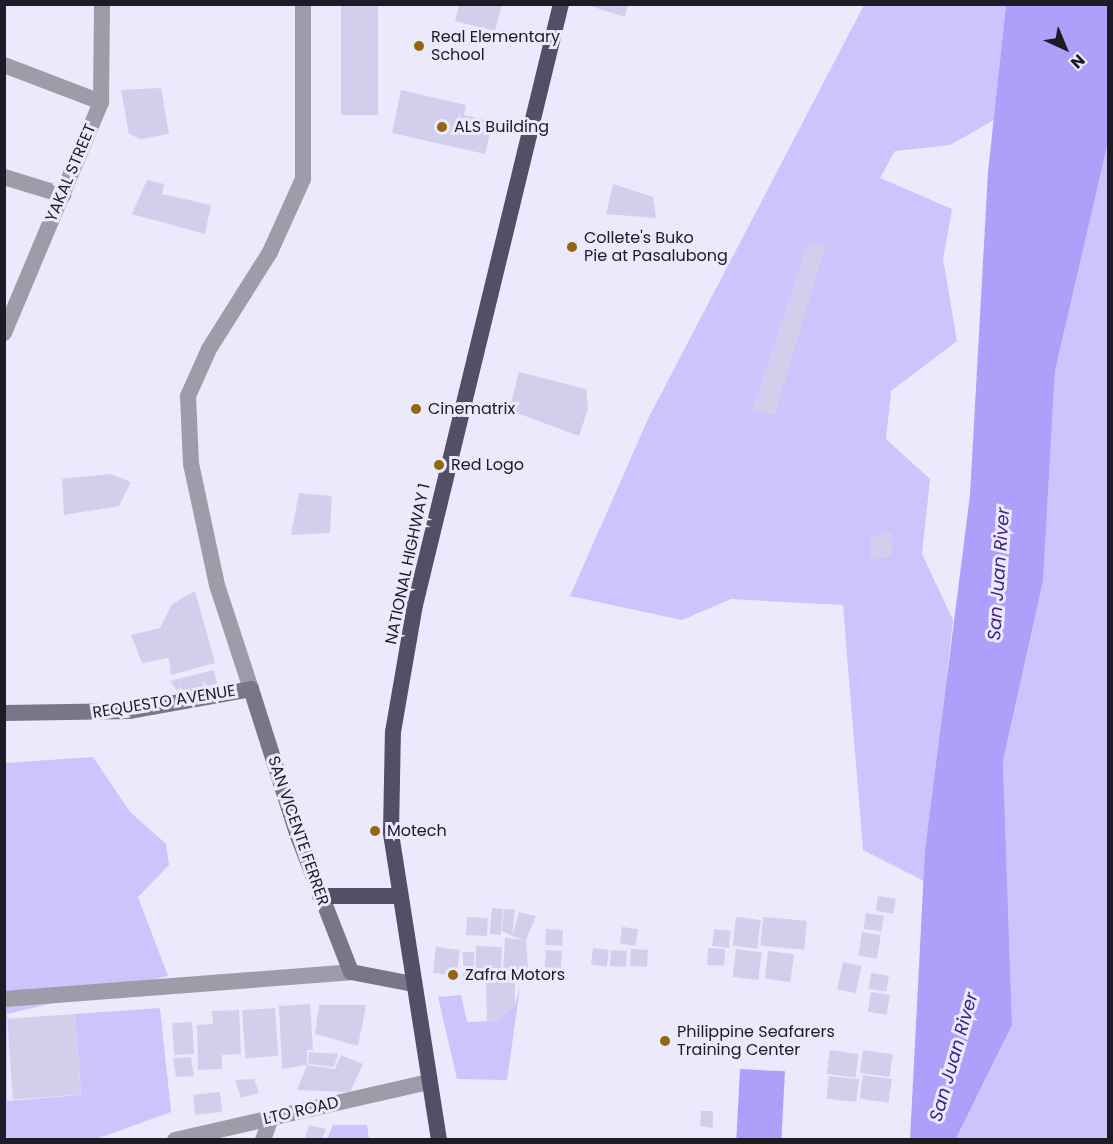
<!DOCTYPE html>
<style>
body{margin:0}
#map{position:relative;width:1113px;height:1144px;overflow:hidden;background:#ebe9fc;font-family:Poppins,sans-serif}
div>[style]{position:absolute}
.green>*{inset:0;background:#cbc4fd}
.water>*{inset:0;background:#aea0fa;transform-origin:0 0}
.building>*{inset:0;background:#d2cfed;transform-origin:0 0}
.minor>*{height:16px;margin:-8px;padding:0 8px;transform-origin:8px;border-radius:8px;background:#9d9ca9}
.tertiary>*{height:16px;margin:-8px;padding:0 8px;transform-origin:8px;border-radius:8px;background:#9d9ca9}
.secondary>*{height:16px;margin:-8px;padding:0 8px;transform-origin:8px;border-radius:8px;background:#787689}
.trunk>*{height:16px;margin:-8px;padding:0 8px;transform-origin:8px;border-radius:8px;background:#525067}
.dots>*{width:16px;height:16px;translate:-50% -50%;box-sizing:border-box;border:3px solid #ebe9fc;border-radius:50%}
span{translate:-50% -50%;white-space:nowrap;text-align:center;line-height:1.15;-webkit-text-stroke:6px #ebe9fc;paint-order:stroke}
.poi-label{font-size:16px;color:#1c1b26}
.left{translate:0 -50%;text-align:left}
.street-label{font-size:16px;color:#1c1b26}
.water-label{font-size:18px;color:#401f86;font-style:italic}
.frame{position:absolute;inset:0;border:6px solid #1c1b26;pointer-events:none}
.north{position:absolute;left:1035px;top:18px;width:60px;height:60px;-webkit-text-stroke:4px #ebe9fc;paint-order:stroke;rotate:136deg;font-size:16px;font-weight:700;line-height:24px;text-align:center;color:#1c1b26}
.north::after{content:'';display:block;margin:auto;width:21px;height:27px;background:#1c1b26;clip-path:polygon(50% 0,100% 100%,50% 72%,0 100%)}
</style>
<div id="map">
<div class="green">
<i style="clip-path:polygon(864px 5px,1006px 5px,994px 120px,950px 145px,895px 151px,880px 178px,952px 209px,943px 259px,957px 341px,891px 391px,886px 439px,930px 479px,922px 554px,953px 620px,924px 881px,863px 850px,843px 605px,731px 599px,682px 620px,570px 596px,649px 417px)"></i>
<i style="clip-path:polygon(1108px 142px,1108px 1139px,956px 1140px,1012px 1025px,1003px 761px,1043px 581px,1055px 371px)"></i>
<i style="clip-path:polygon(93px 757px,130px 812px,166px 844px,169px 865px,138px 897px,168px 976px,7px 1014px,7px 1101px,81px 1095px,75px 1014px,160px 1008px,171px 1112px,96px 1139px,5px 1140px,5px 763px)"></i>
<i style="clip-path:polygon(520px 988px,507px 1080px,457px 1079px,438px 997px,461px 995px,467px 1022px,497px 1021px,515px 1005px)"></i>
<i style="clip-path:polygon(333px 1125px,367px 1125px,369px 1139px,327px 1139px)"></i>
</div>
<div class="water">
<i style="clip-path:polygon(1006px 5px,1108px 5px,1108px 142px,1055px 371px,1043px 581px,1003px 761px,1012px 1025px,956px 1139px,910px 1139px,925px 851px,970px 495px,988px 172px)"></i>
<i style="left:740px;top:1069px;width:45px;height:70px;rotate:3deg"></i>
</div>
<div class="building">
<i style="left:341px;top:4px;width:37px;height:111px"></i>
<i style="clip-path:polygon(584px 4px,628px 4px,625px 17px)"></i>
<i style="clip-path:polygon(459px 5px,502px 5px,495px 31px,455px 21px)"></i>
<i style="clip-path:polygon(161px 88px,169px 134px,140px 139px,129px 134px,121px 90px)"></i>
<i style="clip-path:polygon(401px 90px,466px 105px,464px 115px,493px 122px,485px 154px,392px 133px)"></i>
<i style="clip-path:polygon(147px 180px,164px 184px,162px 194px,211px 205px,205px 234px,132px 214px)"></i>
<i style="clip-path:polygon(613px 184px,653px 197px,656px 218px,606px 214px)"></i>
<i style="clip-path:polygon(808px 243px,826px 244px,775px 415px,752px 411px)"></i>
<i style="clip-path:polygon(519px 372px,586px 389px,588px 409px,579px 436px,509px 410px)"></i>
<i style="clip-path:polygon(110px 474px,131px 482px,119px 506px,64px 515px,62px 479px)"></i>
<i style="clip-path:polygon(299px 493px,332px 496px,330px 533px,291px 535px)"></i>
<i style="clip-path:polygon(891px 531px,892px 556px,871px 560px,870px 539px)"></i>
<i style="clip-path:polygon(195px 591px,215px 663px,171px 675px,169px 658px,142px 663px,131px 635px,160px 628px,172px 604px)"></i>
<i style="clip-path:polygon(214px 670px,218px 690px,180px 695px,170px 681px)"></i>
<i style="left:878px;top:896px;width:18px;height:15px;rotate:9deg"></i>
<i style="left:492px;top:908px;width:11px;height:26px;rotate:5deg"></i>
<i style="clip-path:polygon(504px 909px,515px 910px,512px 936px,502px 931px)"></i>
<i style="clip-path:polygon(519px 912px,536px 916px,526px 940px,528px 969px,503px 971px,505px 938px,523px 940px,512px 936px)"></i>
<i style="left:866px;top:913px;width:18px;height:16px;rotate:9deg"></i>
<i style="left:467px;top:917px;width:21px;height:18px;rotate:3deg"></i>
<i style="left:736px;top:917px;width:25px;height:29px;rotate:7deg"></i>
<i style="left:763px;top:917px;width:44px;height:29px;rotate:5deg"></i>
<i style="left:622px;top:927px;width:16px;height:17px;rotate:7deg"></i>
<i style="left:546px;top:929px;width:17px;height:16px;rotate:3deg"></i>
<i style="left:714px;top:929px;width:17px;height:17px;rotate:7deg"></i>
<i style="left:862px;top:932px;width:19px;height:24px;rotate:9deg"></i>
<i style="left:476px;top:946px;width:26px;height:28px;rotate:2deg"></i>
<i style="left:436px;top:947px;width:24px;height:26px;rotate:7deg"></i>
<i style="left:593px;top:948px;width:16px;height:17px;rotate:7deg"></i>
<i style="left:708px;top:948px;width:17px;height:17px;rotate:3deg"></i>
<i style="left:631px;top:949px;width:17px;height:17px;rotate:3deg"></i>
<i style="left:736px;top:949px;width:26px;height:28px;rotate:7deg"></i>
<i style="left:546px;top:950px;width:16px;height:17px;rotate:4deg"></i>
<i style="left:611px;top:950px;width:16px;height:16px;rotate:4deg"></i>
<i style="left:768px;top:951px;width:26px;height:28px;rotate:7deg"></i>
<i style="left:463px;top:952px;width:11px;height:25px"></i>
<i style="left:843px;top:962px;width:19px;height:28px;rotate:12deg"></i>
<i style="left:871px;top:973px;width:18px;height:16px;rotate:9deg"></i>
<i style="clip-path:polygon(515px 977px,515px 1005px,498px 1021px,487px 1021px,486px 978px)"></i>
<i style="left:871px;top:992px;width:19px;height:20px;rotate:9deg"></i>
<i style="clip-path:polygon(310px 1004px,313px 1050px,307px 1050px,307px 1065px,282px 1069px,279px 1006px)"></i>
<i style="clip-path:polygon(319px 1005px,366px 1005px,358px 1046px,315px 1034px)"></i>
<i style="left:275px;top:1008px;width:48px;height:33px;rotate:86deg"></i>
<i style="clip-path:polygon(239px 1010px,241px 1054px,222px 1055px,222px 1069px,198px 1070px,197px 1025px,213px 1024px,212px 1011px)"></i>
<i style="left:75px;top:1014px;width:81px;height:68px;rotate:86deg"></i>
<i style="left:192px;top:1022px;width:32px;height:20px;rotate:86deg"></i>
<i style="left:830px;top:1050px;width:29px;height:24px;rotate:8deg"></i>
<i style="left:863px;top:1050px;width:30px;height:23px;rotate:8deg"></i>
<i style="clip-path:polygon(309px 1052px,338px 1054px,334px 1067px,308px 1064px)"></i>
<i style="clip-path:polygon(341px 1055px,363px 1064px,350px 1092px,297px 1090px,307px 1065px,335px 1069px)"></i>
<i style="clip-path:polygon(191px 1057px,194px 1076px,176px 1077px,173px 1058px)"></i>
<i style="left:863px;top:1075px;width:29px;height:24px;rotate:8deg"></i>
<i style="left:829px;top:1076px;width:30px;height:23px;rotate:6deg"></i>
<i style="clip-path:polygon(254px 1079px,259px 1093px,241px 1098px,235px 1080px)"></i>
<i style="left:220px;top:1092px;width:20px;height:27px;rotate:84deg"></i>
<i style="clip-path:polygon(701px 1111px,713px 1111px,713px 1128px,700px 1126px)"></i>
<i style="clip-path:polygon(309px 1125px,326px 1129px,322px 1140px,304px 1140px)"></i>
</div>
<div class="minor">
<i style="left:4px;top:65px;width:104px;rotate:20.9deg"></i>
<i style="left:4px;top:177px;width:62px;rotate:17deg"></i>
<i style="left:4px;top:333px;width:251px;rotate:-67.2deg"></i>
<i style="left:101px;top:102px;width:98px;rotate:-89.4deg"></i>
<i style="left:4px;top:999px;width:348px;rotate:-4.4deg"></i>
<i style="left:175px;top:1140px;width:260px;rotate:-12.9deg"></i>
<i style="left:263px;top:1140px;width:23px;rotate:-70deg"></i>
</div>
<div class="tertiary">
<i style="left:251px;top:689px;width:109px;rotate:-108.1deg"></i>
<i style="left:217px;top:585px;width:124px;rotate:-102.1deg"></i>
<i style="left:191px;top:464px;width:68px;rotate:-92.5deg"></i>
<i style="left:188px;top:396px;width:51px;rotate:-65.9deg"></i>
<i style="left:209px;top:349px;width:115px;rotate:-57.8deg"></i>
<i style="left:270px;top:252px;width:80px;rotate:-65.7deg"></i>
<i style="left:303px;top:179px;width:175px;rotate:-90deg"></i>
</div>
<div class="secondary">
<i style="left:4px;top:713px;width:126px;rotate:-0.9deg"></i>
<i style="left:130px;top:711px;width:123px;rotate:-10.3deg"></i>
<i style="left:251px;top:689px;width:154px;rotate:72.3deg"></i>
<i style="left:298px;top:836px;width:146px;rotate:68.7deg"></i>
<i style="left:351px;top:972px;width:63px;rotate:11deg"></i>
</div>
<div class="trunk">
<i style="left:320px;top:896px;width:80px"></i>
<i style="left:439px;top:1140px;width:312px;rotate:-98.9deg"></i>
<i style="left:391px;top:832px;width:100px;rotate:-88.9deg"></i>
<i style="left:393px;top:732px;width:129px;rotate:-80.2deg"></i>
<i style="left:415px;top:605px;width:618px;rotate:-76.35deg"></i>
</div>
<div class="dots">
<i style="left:419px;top:46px;background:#91680f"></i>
<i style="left:442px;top:127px;background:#91680f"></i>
<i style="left:572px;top:247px;background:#91680f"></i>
<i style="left:416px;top:409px;background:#91680f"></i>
<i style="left:439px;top:465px;background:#91680f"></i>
<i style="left:375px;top:831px;background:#91680f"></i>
<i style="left:453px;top:975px;background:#91680f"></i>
<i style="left:665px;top:1041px;background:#91680f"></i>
</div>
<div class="poi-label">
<span class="left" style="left:431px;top:46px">Real Elementary<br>School</span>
<span class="left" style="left:454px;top:127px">ALS Building</span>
<span class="left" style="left:584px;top:247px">Collete's Buko<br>Pie at Pasalubong</span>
<span class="left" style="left:428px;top:409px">Cinematrix</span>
<span class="left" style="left:451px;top:465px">Red Logo</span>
<span class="left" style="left:387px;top:831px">Motech</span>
<span class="left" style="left:465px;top:975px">Zafra Motors</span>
<span class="left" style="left:677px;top:1041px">Philippine Seafarers<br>Training Center</span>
</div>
<div class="street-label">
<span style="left:71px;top:173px;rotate:-67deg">YAKAL STREET</span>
<span style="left:408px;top:564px;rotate:-78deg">NATIONAL HIGHWAY 1</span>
<span style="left:164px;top:702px;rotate:-9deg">REQUESTO AVENUE</span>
<span style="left:298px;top:831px;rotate:71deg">SAN VICENTE FERRER</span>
<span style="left:301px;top:1111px;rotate:-13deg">LTO ROAD</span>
</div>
<div class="water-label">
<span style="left:999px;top:574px;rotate:-86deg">San Juan River</span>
<span style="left:954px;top:1057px;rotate:-74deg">San Juan River</span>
</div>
<div class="frame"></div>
<div class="north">N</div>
</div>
